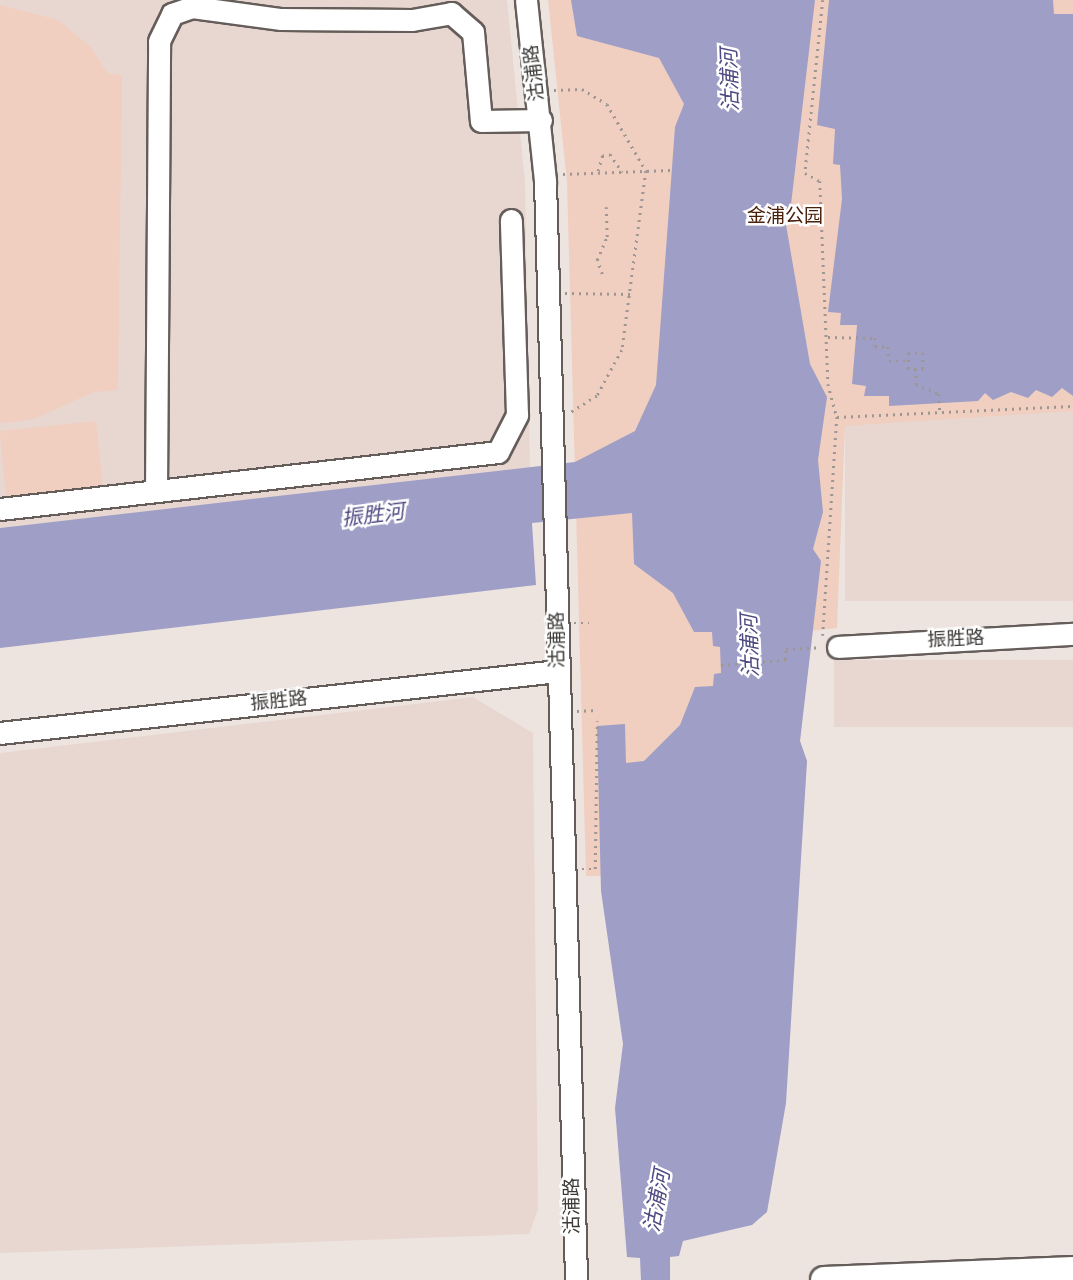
<!DOCTYPE html>
<meta charset="utf-8">
<style>
body{margin:0}
#map{position:relative;width:1073px;height:1280px;overflow:hidden;background:#ede4e0;font-family:"Alegreya Sans","Noto Sans SC",sans-serif}
div>[style]{position:absolute}
.built>*{inset:0;background:#e8d7d0;transform-origin:0 0}
.green>*{inset:0;background:#f0cfc0;transform-origin:0 0}
.water>*{inset:0;background:#9e9ec6}
.path>*{height:2.5px;margin-top:-1.25px;transform-origin:0;background:repeating-linear-gradient(90deg,#9d9693 0 2px,transparent 0 7px)}
.roads{filter:drop-shadow(2px 0 #655d5a) drop-shadow(-2px 0 #655d5a) drop-shadow(0 2px #655d5a) drop-shadow(0 -2px #655d5a)}
.minor>*{height:21px;margin:-10.5px;padding:0 10.5px;transform-origin:10.5px;border-radius:10.5px;background:#fff}
.major>*{height:26px;margin:-13px;padding:0 13px;transform-origin:13px;border-radius:13px;background:#fff}
span{translate:-50% -50%;white-space:nowrap;text-align:center;line-height:1.15;-webkit-text-stroke:5px #fff;paint-order:stroke}
.street-label{font-size:19px;color:#3c3937}
.park-label{font-size:19px;color:#4a200a}
.water-label{font-size:21px;color:#504c83;font-style:italic}
</style>
<div id="map">
<div class="built">
<i style="clip-path:polygon(0 0,507px 0,525px 182px,530px 469px,0 528px)"></i>
<i style="left:1073px;top:411px;width:190px;height:228px;rotate:90deg"></i>
<i style="left:1073px;top:660px;width:67px;height:239px;rotate:90deg"></i>
<i style="clip-path:polygon(473px 697px,533px 733px,538px 1210px,529px 1234px,0 1253px,0 753px)"></i>
</div>
<div class="green">
<i style="clip-path:polygon(548px 0,1073px 0,1073px 411px,845px 426px,837px 628px,811px 631px,800px 741px,807px 761px,799px 875px,586px 876px,567px 182px)"></i>
<i style="clip-path:polygon(0 5px,58px 20px,91px 47px,107px 73px,122px 75px,118px 390px,94px 392px,34px 419px,6px 423px,0 422px)"></i>
<i style="left:96px;top:421px;width:71px;height:97px;rotate:84deg"></i>
</div>
<div class="water">
<i style="clip-path:polygon(571px 0,815px 0,790px 213px,784px 213px,810px 364px,827px 397px,818px 460px,823px 512px,813px 549px,821px 561px,800px 741px,807px 761px,786px 1103px,767px 1212px,752px 1225px,683px 1241px,679px 1256px,670px 1257px,670px 1280px,641px 1280px,640px 1258px,627px 1257px,615px 1108px,623px 1044px,601px 891px,597px 726px,625px 724px,626px 763px,644px 761px,680px 725px,695px 687px,713px 686px,714px 674px,721px 673px,720px 647px,713px 646px,712px 632px,694px 632px,673px 593px,634px 564px,632px 513px,532px 523px,536px 585px,0 648px,0 528px,575px 462px,635px 431px,656px 385px,675px 127px,684px 104px,659px 58px,577px 36px)"></i>
<i style="clip-path:polygon(829px 0,1053px 0,1054px 14px,1073px 14px,1073px 396px,1062px 388px,1052px 397px,1036px 390px,1028px 398px,1011px 392px,993px 400px,985px 393px,978px 401px,889px 406px,889px 396px,864px 396px,866px 386px,852px 384px,857px 325px,840px 325px,841px 313px,828px 312px,842px 199px,840px 165px,833px 164px,835px 129px,817px 125px)"></i>
</div>
<div class="path">
<i style="left:823px;top:0;width:174px;rotate:95.9deg"></i>
<i style="left:805px;top:173px;width:17px;rotate:28deg"></i>
<i style="left:820px;top:181px;width:203px;rotate:87.7deg"></i>
<i style="left:828px;top:384px;width:34px;rotate:75deg"></i>
<i style="left:837px;top:417px;width:219px;rotate:93.7deg"></i>
<i style="left:554px;top:90px;width:28px;rotate:-2deg"></i>
<i style="left:582px;top:89px;width:29px;rotate:31deg"></i>
<i style="left:607px;top:104px;width:78px;rotate:59.8deg"></i>
<i style="left:646px;top:171px;width:181px;rotate:97.6deg"></i>
<i style="left:622px;top:350px;width:52px;rotate:118.5deg"></i>
<i style="left:597px;top:396px;width:34px;rotate:148deg"></i>
<i style="left:598px;top:171px;width:16px;rotate:-75deg"></i>
<i style="left:602px;top:156px;width:8px;rotate:-14deg"></i>
<i style="left:610px;top:154px;width:22px;rotate:56deg"></i>
<i style="left:563px;top:174px;width:108px;rotate:-2.1deg"></i>
<i style="left:602px;top:274px;width:15px;rotate:-110deg"></i>
<i style="left:597px;top:260px;width:25px;rotate:-67deg"></i>
<i style="left:607px;top:237px;width:30px;rotate:-92deg"></i>
<i style="left:565px;top:293px;width:66px;rotate:0.9deg"></i>
<i style="left:828px;top:337px;width:47px;rotate:1.2deg"></i>
<i style="left:875px;top:338px;width:8px;rotate:90deg"></i>
<i style="left:875px;top:346px;width:13px;rotate:4deg"></i>
<i style="left:888px;top:347px;width:14px;rotate:86deg"></i>
<i style="left:889px;top:361px;width:19px"></i>
<i style="left:908px;top:353px;width:15px"></i>
<i style="left:923px;top:353px;width:16px;rotate:90deg"></i>
<i style="left:923px;top:369px;width:15px;rotate:180deg"></i>
<i style="left:908px;top:369px;width:16px;rotate:-90deg"></i>
<i style="left:916px;top:369px;width:15px;rotate:90deg"></i>
<i style="left:916px;top:384px;width:25px;rotate:23deg"></i>
<i style="left:939px;top:394px;width:18px;rotate:87deg"></i>
<i style="left:837px;top:417px;width:236px;rotate:-2.7deg"></i>
<i style="left:574px;top:623px;width:15px"></i>
<i style="left:721px;top:665px;width:64px;rotate:-4.5deg"></i>
<i style="left:785px;top:660px;width:11px;rotate:-85deg"></i>
<i style="left:786px;top:649px;width:35px;rotate:-3deg"></i>
<i style="left:577px;top:711px;width:20px;rotate:-3deg"></i>
<i style="left:582px;top:869px;width:13px"></i>
<i style="left:595px;top:869px;width:148px;rotate:-89.2deg"></i>
</div>
<div class="roads">
<div class="minor">
<i style="left:526px;top:0;width:182px;rotate:84deg"></i>
<i style="left:545px;top:181px;width:1099px;rotate:88.38deg"></i>
<i style="left:156px;top:491px;width:450px;rotate:-89.6deg"></i>
<i style="left:159px;top:41px;width:30px;rotate:-64deg"></i>
<i style="left:172px;top:14px;width:21px;rotate:-19deg"></i>
<i style="left:192px;top:7px;width:90px;rotate:7.7deg"></i>
<i style="left:281px;top:19px;width:131px;rotate:0.4deg"></i>
<i style="left:412px;top:20px;width:40px;rotate:-10deg"></i>
<i style="left:451px;top:13px;width:29px;rotate:41deg"></i>
<i style="left:473px;top:32px;width:89px;rotate:84.9deg"></i>
<i style="left:481px;top:121px;width:60px;rotate:-1deg"></i>
<i style="left:0;top:509px;width:501px;rotate:-6.53deg"></i>
<i style="left:498px;top:452px;width:42px;rotate:-62.8deg"></i>
<i style="left:517px;top:415px;width:195px;rotate:-91.8deg"></i>
<i style="left:838px;top:647px;width:235px;rotate:-3.2deg"></i>
<i style="left:0;top:733px;width:561px;rotate:-6.34deg"></i>
</div>
<div class="major">
<i style="left:824px;top:1280px;width:249px;rotate:-2.3deg"></i>
</div>
</div>
<div class="street-label">
<span style="left:535px;top:73px;rotate:-97deg">沽浦路</span>
<span style="left:558px;top:640px;rotate:-91deg">沽浦路</span>
<span style="left:956px;top:640px;rotate:-3deg">振胜路</span>
<span style="left:279px;top:702px;rotate:-6deg">振胜路</span>
<span style="left:573px;top:1206px;rotate:-91deg">沽浦路</span>
</div>
<div class="park-label">
<span style="left:785px;top:217px">金浦公园</span>
</div>
<div class="water-label">
<span style="left:731px;top:80px;rotate:-92deg">沽浦河</span>
<span style="left:373px;top:516px;rotate:-7deg">振胜河</span>
<span style="left:751px;top:646px;rotate:-92deg">沽浦河</span>
<span style="left:658px;top:1201px;rotate:-80deg">沽浦河</span>
</div>
</div>
